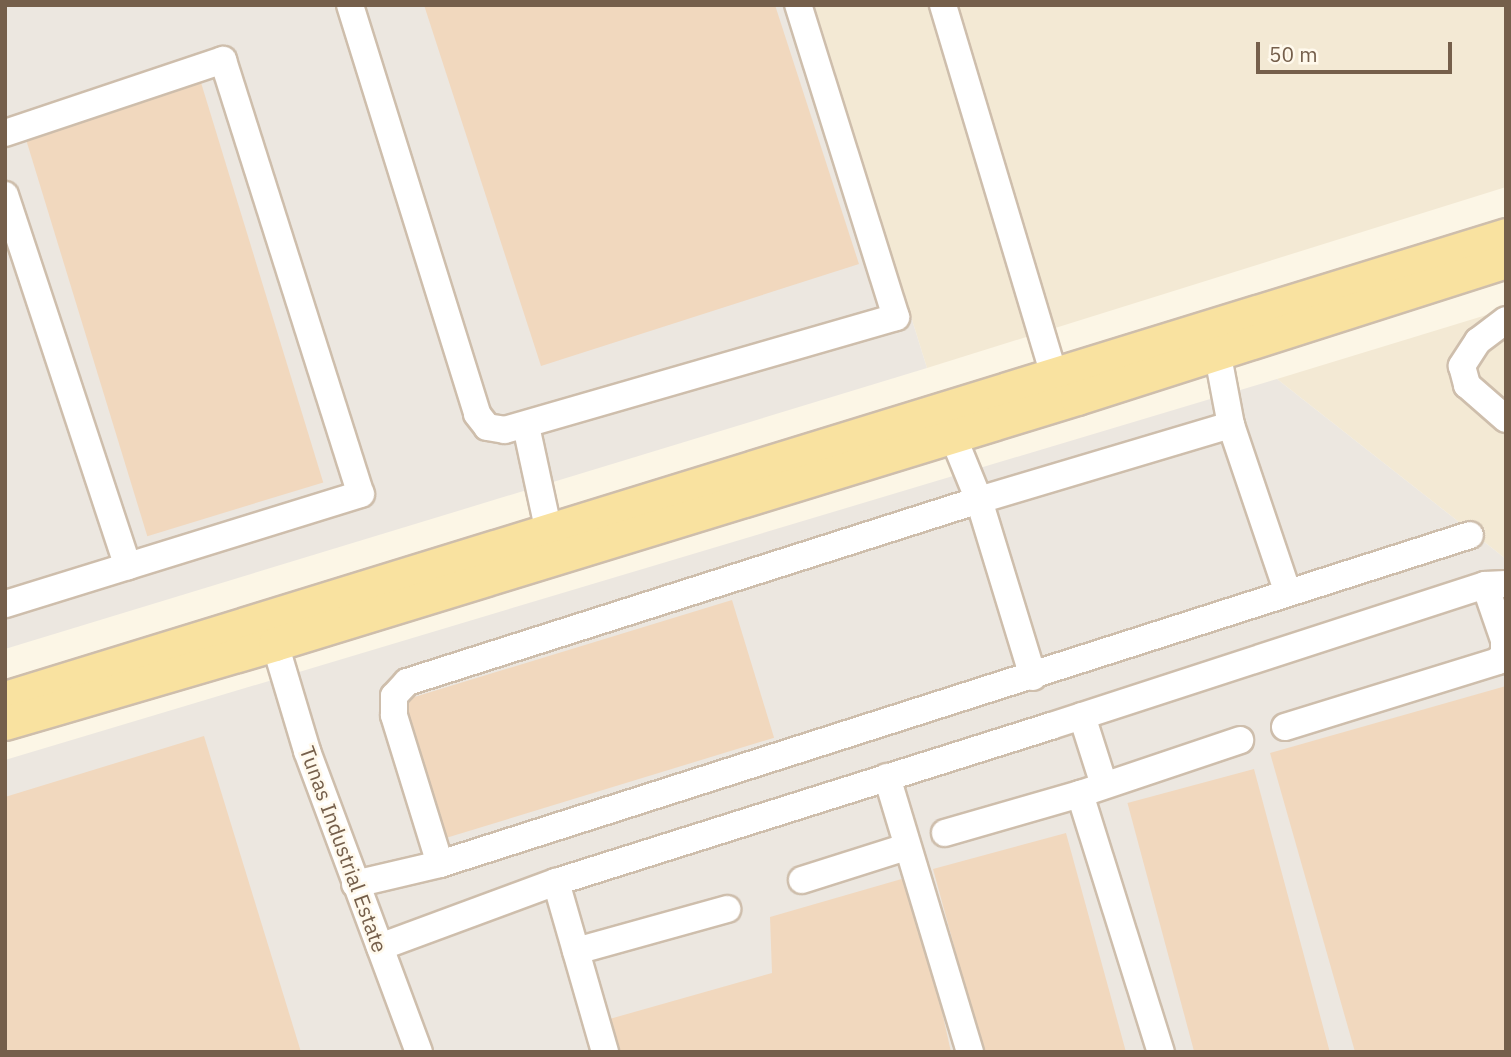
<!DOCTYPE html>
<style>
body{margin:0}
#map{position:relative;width:1511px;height:1057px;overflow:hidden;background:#fcf6e6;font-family:"IBM Plex Sans",sans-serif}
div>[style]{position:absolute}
.residential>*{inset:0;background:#f3e9d4}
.industrial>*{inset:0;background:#ece7e0}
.building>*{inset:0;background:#f1d8be;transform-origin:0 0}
.roads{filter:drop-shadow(2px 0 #cebeac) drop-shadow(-2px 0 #cebeac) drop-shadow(0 2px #cebeac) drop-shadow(0 -2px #cebeac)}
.minor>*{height:26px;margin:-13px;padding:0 13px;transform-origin:13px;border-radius:13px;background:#fff}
.major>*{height:33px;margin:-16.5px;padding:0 16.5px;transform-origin:16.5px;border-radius:16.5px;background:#f9e2a0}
span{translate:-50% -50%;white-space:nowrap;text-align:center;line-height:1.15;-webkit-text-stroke:5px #fff9ec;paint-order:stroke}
.street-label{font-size:21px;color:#755f4b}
.frame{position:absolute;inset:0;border:7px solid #755f4b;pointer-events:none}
.scale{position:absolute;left:1256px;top:42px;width:196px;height:32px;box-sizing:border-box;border:4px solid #755f4b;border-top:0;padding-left:9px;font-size:21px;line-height:24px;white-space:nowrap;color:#755f4b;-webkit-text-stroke:5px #fff9ec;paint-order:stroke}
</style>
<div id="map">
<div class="residential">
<i style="clip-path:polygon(814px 5px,1506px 5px,1506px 187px,927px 368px)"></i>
<i style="clip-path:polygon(1506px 309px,1506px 559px,1277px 379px)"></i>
</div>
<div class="industrial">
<i style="clip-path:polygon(5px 5px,814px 5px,927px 368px,5px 649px)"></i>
<i style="clip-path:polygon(1277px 379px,1506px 559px,1506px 1052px,5px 1052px,5px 760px)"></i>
</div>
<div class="building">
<i style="clip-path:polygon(424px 5px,775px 5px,859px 264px,541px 366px)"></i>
<i style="left:199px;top:76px;width:425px;height:184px;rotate:73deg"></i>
<i style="left:732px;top:600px;width:144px;height:351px;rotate:73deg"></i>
<i style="clip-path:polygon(1506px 686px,1506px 1052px,1355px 1052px,1270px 753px)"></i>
<i style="clip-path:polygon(204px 736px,301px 1052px,5px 1052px,5px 797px)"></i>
<i style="left:1254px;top:769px;width:293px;height:131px;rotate:75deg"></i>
<i style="clip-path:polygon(1066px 833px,1126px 1052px,983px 1052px,933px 869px)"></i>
<i style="clip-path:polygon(912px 876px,951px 1052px,615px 1052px,606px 1020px,772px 973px,770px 917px)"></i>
</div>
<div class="roads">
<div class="minor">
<i style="left:350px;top:5px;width:428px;rotate:72.7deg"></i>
<i style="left:477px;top:414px;width:16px;rotate:52deg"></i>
<i style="left:487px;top:427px;width:18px;rotate:9deg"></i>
<i style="left:505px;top:430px;width:407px;rotate:-16.1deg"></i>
<i style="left:896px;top:317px;width:327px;rotate:-107.4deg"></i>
<i style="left:943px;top:5px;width:386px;rotate:73.3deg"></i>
<i style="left:5px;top:133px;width:230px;rotate:-18.5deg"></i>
<i style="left:223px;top:60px;width:455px;rotate:72.4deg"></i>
<i style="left:361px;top:494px;width:373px;rotate:162.8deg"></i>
<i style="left:5px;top:195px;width:391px;rotate:71.7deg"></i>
<i style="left:1506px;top:320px;width:35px;rotate:143deg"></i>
<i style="left:1478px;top:341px;width:30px;rotate:123deg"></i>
<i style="left:1462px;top:366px;width:20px;rotate:75deg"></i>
<i style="left:1467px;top:385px;width:52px;rotate:41.1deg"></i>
<i style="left:1217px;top:351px;width:75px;rotate:79.3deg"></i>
<i style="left:1231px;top:425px;width:177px;rotate:71.3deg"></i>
<i style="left:526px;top:426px;width:108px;rotate:77.8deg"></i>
<i style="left:952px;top:434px;width:71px;rotate:67.8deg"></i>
<i style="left:979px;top:500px;width:185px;rotate:73deg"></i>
<i style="left:275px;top:644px;width:112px;rotate:73.3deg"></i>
<i style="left:307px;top:751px;width:321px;rotate:69.6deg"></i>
<i style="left:1082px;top:716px;width:72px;rotate:72.3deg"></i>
<i style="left:1285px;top:727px;width:223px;rotate:-17.2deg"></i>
<i style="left:1498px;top:661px;width:10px;rotate:-53deg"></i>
<i style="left:1504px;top:653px;width:13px;rotate:-90deg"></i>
<i style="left:1504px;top:640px;width:58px;rotate:-109.1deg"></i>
<i style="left:887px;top:777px;width:287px;rotate:73.2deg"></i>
<i style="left:1080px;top:794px;width:169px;rotate:-18.6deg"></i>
<i style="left:945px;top:833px;width:141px;rotate:-16.1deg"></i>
<i style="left:1080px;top:794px;width:270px;rotate:72.6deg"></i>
<i style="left:440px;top:864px;width:156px;rotate:-107.2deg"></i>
<i style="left:394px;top:715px;width:19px;rotate:-90deg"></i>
<i style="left:394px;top:696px;width:19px;rotate:-47deg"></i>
<i style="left:407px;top:682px;width:600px;rotate:-17.65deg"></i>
<i style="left:979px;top:500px;width:263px;rotate:-16.6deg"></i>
<i style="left:802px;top:880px;width:109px;rotate:-17.6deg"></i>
<i style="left:556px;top:882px;width:177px;rotate:73.9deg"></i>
<i style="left:355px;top:884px;width:87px;rotate:-13.2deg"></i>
<i style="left:440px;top:864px;width:1081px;rotate:-17.71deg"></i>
<i style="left:380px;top:947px;width:188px;rotate:-20.3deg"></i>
<i style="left:556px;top:882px;width:519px;rotate:-17.49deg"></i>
<i style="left:1051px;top:726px;width:456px;rotate:-18deg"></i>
<i style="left:1485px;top:585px;width:21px;rotate:-3deg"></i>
<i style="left:576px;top:951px;width:157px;rotate:-15.5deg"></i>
</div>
<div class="major">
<i style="left:5px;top:698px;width:1571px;rotate:-17.14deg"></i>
<i style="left:5px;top:723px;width:281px;rotate:-16.3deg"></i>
<i style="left:275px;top:644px;width:839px;rotate:-17.05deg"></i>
<i style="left:1077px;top:398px;width:450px;rotate:-17.7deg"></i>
</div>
</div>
<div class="street-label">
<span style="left:344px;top:849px;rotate:70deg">Tunas Industrial Estate</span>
</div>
<div class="frame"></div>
<div class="scale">50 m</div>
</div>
